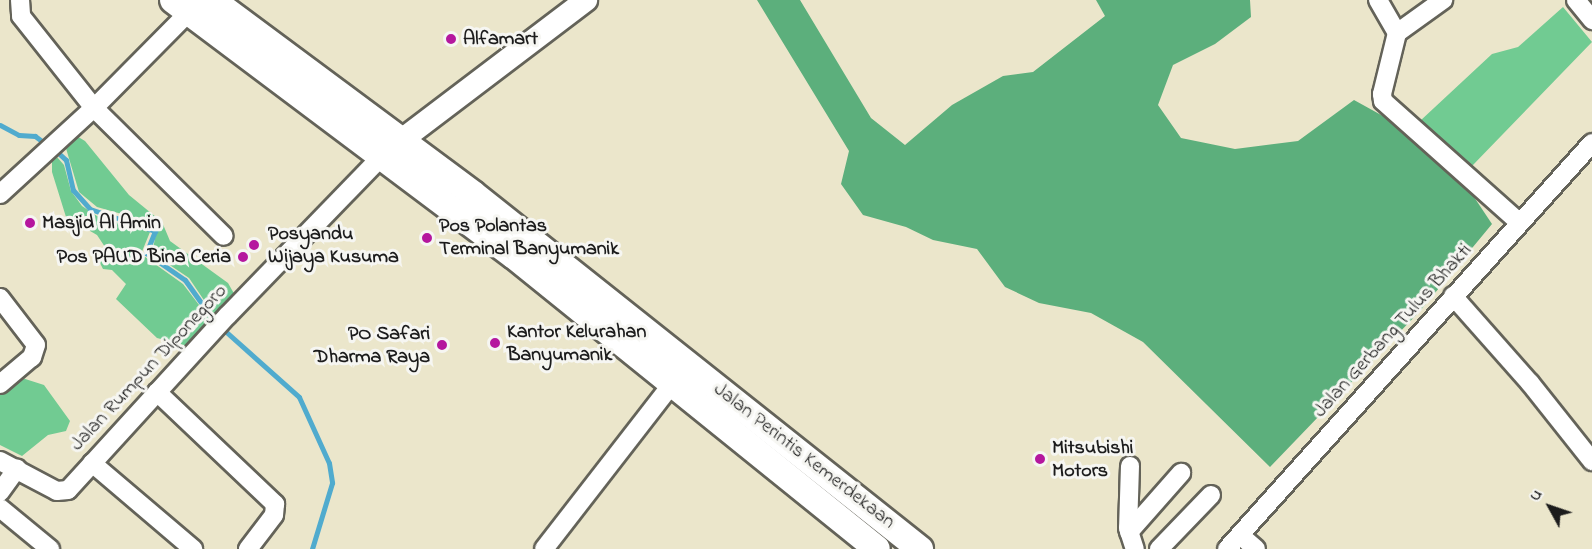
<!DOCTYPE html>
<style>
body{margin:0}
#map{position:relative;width:1592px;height:549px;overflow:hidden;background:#ebe6cb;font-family:"Indie Flower",sans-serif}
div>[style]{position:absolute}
.green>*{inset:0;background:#71cb92}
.forest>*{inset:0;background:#5caf7c}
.stream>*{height:5px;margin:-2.5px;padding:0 2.5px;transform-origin:2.5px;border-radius:2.5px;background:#50abce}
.roads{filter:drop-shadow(2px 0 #646359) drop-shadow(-2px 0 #646359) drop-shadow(0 2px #646359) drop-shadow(0 -2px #646359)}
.minor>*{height:18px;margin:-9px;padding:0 9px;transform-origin:9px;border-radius:9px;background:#fff}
.major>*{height:22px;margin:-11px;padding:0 11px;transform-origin:11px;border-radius:11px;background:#fff}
.highway>*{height:26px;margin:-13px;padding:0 13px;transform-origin:13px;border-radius:13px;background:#fff}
.dots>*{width:16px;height:16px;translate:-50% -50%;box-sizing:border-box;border:3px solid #f6f6f2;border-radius:50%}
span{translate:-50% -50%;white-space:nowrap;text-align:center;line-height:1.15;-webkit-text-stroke:6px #f6f6f2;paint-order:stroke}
.poi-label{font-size:20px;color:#1c1c1c;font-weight:700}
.left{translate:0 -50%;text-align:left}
.right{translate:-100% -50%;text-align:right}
.street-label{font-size:20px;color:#1c1c1c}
.north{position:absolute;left:1520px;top:477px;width:60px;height:60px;-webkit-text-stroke:4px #f6f6f2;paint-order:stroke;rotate:310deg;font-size:16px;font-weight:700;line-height:24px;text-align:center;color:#1c1c1c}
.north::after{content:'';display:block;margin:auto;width:21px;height:27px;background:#1c1c1c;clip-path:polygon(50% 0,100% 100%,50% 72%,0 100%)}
</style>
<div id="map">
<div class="green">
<i style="clip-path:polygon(1563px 7px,1592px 42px,1472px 166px,1420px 121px,1492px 54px,1518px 47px)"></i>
<i style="clip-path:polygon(75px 135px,85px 141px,129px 195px,162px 222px,170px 241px,228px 283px,236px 297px,216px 318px,189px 278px,152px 253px,157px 229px,143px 220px,97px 207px,79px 192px,65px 145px)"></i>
<i style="clip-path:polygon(57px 157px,64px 165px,71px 191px,82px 206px,103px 220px,138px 226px,150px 232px,141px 254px,183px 284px,209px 318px,210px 327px,191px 347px,157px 338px,116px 299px,126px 284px,112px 270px,103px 269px,100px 263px,105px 247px,97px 235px,66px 217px,52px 172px,52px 159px)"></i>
<i style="clip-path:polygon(19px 377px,44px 385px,70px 421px,66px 431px,48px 435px,22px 456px,0 445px,0 391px)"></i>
</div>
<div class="forest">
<i style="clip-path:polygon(757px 0,800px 0,871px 118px,905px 145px,952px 105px,1003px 76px,1033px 72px,1105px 16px,1096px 0,1250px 0,1251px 17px,1215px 44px,1173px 65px,1158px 105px,1181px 138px,1235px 149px,1298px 141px,1354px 100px,1392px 121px,1470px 191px,1492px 224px,1420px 311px,1270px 467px,1143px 342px,1091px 313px,1039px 303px,1005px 287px,977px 249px,933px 240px,906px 227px,863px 215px,841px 184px,849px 151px)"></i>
</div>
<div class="stream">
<i style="left:0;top:125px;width:21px;rotate:28deg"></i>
<i style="left:19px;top:135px;width:16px;rotate:4deg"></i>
<i style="left:35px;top:136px;width:15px;rotate:37deg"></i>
<i style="left:55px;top:150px;width:15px;rotate:42deg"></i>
<i style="left:66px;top:160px;width:31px;rotate:77deg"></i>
<i style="left:73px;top:190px;width:25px;rotate:48deg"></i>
<i style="left:90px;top:209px;width:69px;rotate:18.7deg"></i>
<i style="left:155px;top:231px;width:24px;rotate:112deg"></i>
<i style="left:146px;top:253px;width:47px;rotate:34.7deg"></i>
<i style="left:185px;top:280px;width:50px;rotate:54.7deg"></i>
<i style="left:214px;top:321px;width:114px;rotate:41.8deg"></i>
<i style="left:299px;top:397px;width:72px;rotate:65.6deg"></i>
<i style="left:329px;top:463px;width:20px;rotate:81deg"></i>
<i style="left:332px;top:483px;width:69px;rotate:106.9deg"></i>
</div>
<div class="roads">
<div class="minor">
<i style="left:20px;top:0;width:16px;rotate:86deg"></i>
<i style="left:21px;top:16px;width:117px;rotate:51.6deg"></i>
<i style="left:94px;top:108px;width:182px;rotate:44.6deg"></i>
<i style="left:1378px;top:0;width:38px;rotate:60deg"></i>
<i style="left:1576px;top:0;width:26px;rotate:51deg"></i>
<i style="left:1397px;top:33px;width:63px;rotate:103.8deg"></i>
<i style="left:1382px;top:94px;width:7px;rotate:82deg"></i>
<i style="left:1383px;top:101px;width:183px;rotate:41.7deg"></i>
<i style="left:1397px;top:33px;width:57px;rotate:-35.7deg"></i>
<i style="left:0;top:194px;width:127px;rotate:-42.5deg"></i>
<i style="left:94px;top:108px;width:152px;rotate:-45.3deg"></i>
<i style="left:1453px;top:296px;width:116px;rotate:48.5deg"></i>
<i style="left:1530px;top:383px;width:100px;rotate:51.5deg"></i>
<i style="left:0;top:298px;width:59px;rotate:52.5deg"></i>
<i style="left:36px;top:345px;width:13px;rotate:108deg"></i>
<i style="left:32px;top:357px;width:42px;rotate:139.8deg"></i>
<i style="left:157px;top:392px;width:163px;rotate:43.5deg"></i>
<i style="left:275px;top:504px;width:11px;rotate:95deg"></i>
<i style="left:274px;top:515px;width:43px;rotate:127.4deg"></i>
<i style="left:0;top:461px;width:64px;rotate:27.8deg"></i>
<i style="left:57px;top:491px;width:11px;rotate:-5deg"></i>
<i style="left:68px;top:490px;width:237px;rotate:-47.6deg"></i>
<i style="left:228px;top:315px;width:230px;rotate:-45.9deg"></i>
<i style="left:92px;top:463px;width:133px;rotate:40.4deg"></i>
<i style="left:1130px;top:466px;width:62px;rotate:91.8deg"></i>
<i style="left:1128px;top:528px;width:22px;rotate:72deg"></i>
<i style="left:0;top:492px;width:29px;rotate:-54deg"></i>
<i style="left:0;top:508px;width:65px;rotate:39.4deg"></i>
<i style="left:1129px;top:532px;width:79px;rotate:-48.6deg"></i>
<i style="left:1240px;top:535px;width:21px;rotate:41deg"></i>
<i style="left:544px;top:549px;width:220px;rotate:-52.2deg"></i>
<i style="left:1159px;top:549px;width:75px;rotate:-46.1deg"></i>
<i style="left:1227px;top:549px;width:546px;rotate:-48.04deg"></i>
</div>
<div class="major">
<i style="left:399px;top:142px;width:235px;rotate:-37.2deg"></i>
</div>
<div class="highway">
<i style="left:173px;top:0;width:426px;rotate:36.9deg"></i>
<i style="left:514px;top:256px;width:466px;rotate:38.9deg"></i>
<i style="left:212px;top:0;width:325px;rotate:36.6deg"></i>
<i style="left:473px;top:194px;width:571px;rotate:38.46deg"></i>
</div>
</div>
<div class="dots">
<i style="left:451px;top:39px;background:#b5179e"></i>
<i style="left:30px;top:223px;background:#b5179e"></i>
<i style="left:427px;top:238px;background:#b5179e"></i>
<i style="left:254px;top:245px;background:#b5179e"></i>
<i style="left:243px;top:257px;background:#b5179e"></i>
<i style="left:495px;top:343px;background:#b5179e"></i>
<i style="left:442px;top:345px;background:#b5179e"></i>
<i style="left:1040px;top:459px;background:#b5179e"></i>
</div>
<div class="poi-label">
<span class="left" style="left:463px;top:39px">Alfamart</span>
<span class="left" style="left:42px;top:223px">Masjid Al Amin</span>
<span class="left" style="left:439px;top:238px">Pos Polantas<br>Terminal Banyumanik</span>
<span class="left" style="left:268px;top:246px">Posyandu<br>Wijaya Kusuma</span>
<span class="right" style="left:231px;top:257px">Pos PAUD Bina Ceria</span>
<span class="left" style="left:507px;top:344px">Kantor Kelurahan<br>Banyumanik</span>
<span class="right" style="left:430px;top:346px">PO Safari<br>Dharma Raya</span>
<span class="left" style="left:1052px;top:460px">Mitsubishi<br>Motors</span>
</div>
<div class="street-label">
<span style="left:1393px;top:331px;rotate:-48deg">Jalan Gerbang Tulus Bhakti</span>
<span style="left:149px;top:368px;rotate:-47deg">Jalan Rumpun Diponegoro</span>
<span style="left:804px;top:456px;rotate:38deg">Jalan Perintis Kemerdekaan</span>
</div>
<div class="north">U</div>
</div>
